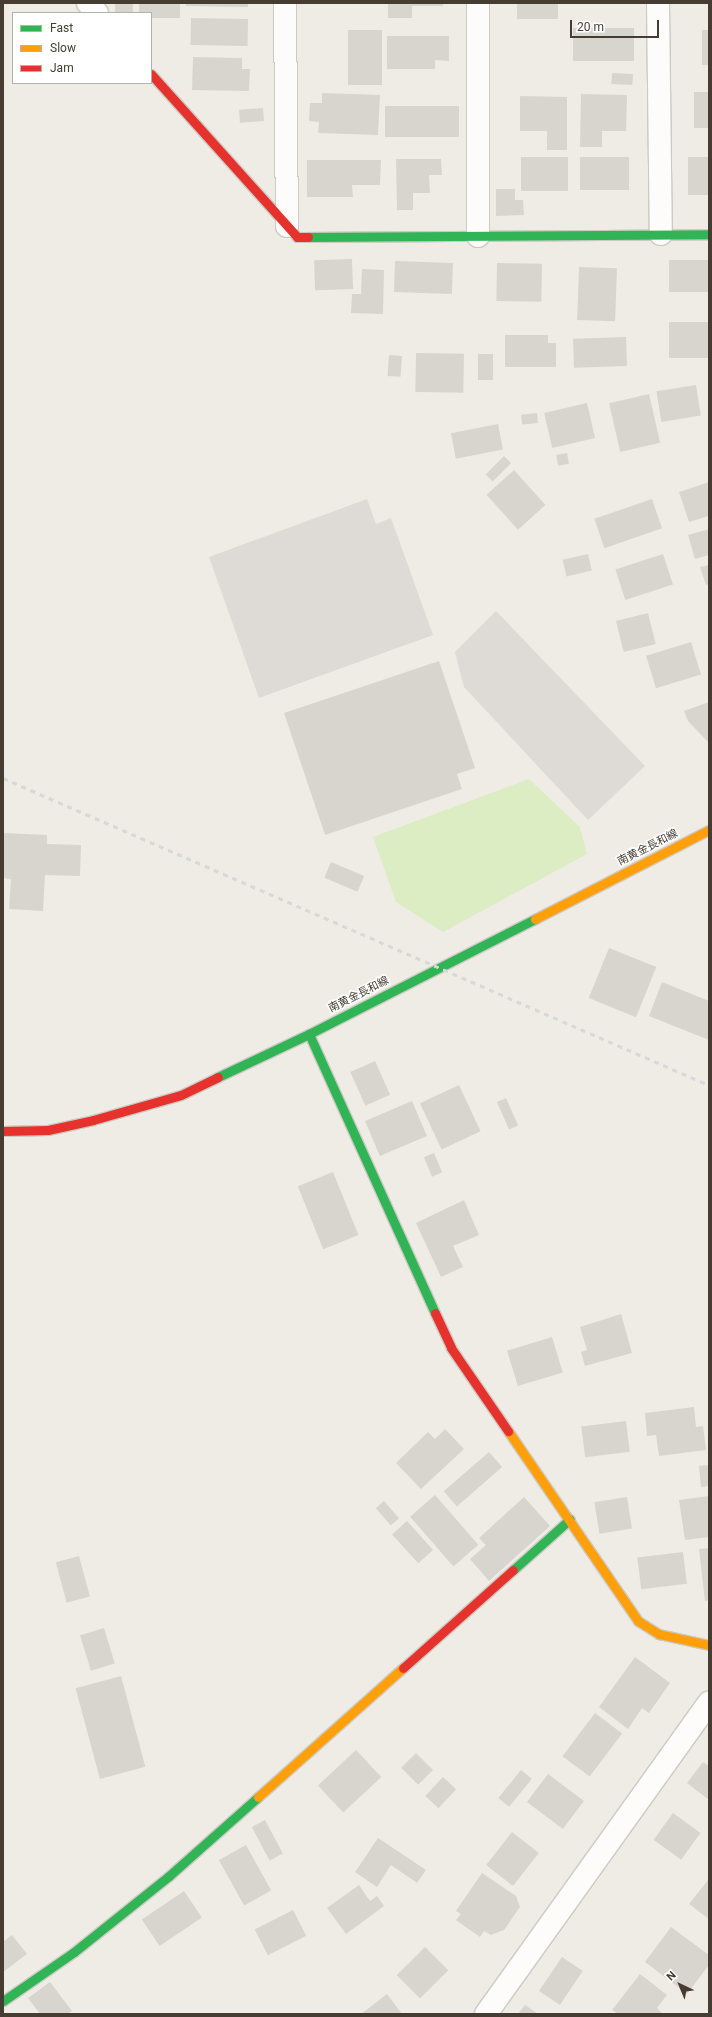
<!DOCTYPE html>
<meta charset="utf-8">
<style>
body{margin:0}
#map{position:relative;width:712px;height:2017px;overflow:hidden;background:#efece6;font-family:Roboto,"Noto Sans JP",sans-serif}
div>[style]{position:absolute}
.green>*{inset:0;background:#dcecc3}
.parking>*{inset:0;background:#dedbd6}
.building>*{inset:0;background:#d8d5ce;transform-origin:0 0}
.roads{filter:drop-shadow(1px 0 #cdcac4) drop-shadow(-1px 0 #cdcac4) drop-shadow(0 1px #cdcac4) drop-shadow(0 -1px #cdcac4)}
.street>*{height:22px;margin:-11px;padding:0 11px;transform-origin:11px;border-radius:11px;background:#fdfcfb}
.fast>*{height:9px;margin:-4.5px;padding:0 4.5px;transform-origin:4.5px;border-radius:4.5px;background:#30b455}
.slow>*{height:9px;margin:-4.5px;padding:0 4.5px;transform-origin:4.5px;border-radius:4.5px;background:#ff9f0a}
.jam>*{height:9px;margin:-4.5px;padding:0 4.5px;transform-origin:4.5px;border-radius:4.5px;background:#e5322d}
.rail>*{height:3px;margin-top:-1.5px;transform-origin:0;background:repeating-linear-gradient(90deg,#d8d8d7 0 5px,transparent 0 10px)}
span{translate:-50% -50%;white-space:nowrap;text-align:center;line-height:1.15;-webkit-text-stroke:3px #fff;paint-order:stroke}
.street-label{font-size:11px;color:#453d32}
.frame{position:absolute;inset:0;border:4px solid #453d32;pointer-events:none}
.legend{position:absolute;left:12px;top:12px;width:140px;height:72px;box-sizing:border-box;background:#fff;border:1px solid #b5b1ad;margin:0;padding:5px 7px;list-style:none;font-size:12px;color:#453d32}
.legend li{display:flex;align-items:center;gap:8px;height:20px}
.legend b{width:20px;border:1px solid #b5b1ad}
.north{position:absolute;left:660px;top:1965px;width:40px;height:40px;-webkit-text-stroke:3px #fff;paint-order:stroke;rotate:316deg;font-size:11px;font-weight:700;line-height:16px;text-align:center;color:#453d32}
.north::after{content:'';display:block;margin:auto;width:14px;height:18px;background:#453d32;clip-path:polygon(50% 0,100% 100%,50% 72%,0 100%)}
.scale{position:absolute;left:570px;top:20px;width:89px;height:18px;box-sizing:border-box;border:2px solid #453d32;border-top:0;padding-left:5px;font-size:12px;line-height:14px;white-space:nowrap;color:#453d32;-webkit-text-stroke:3px #fff;paint-order:stroke}
</style>
<div id="map">
<div class="green">
<i style="clip-path:polygon(529px 779px,580px 827px,587px 854px,443px 932px,396px 902px,373px 837px)"></i>
</div>
<div class="parking">
<i style="clip-path:polygon(367px 499px,376px 524px,391px 518px,433px 635px,259px 698px,209px 557px)"></i>
<i style="clip-path:polygon(496px 611px,645px 766px,588px 820px,464px 687px,455px 652px)"></i>
</div>
<div class="building">
<i style="left:115px;top:3px;width:18px;height:10px"></i>
<i style="clip-path:polygon(139px 3px,180px 3px,180px 18px,151px 18px,151px 13px,139px 13px)"></i>
<i style="clip-path:polygon(186px 3px,248px 3px,248px 7px,186px 6px)"></i>
<i style="clip-path:polygon(388px 3px,443px 3px,443px 6px,412px 6px,412px 18px,388px 18px)"></i>
<i style="left:517px;top:3px;width:41px;height:16px"></i>
<i style="left:191px;top:18px;width:57px;height:27px;rotate:1deg"></i>
<i style="left:634px;top:28px;width:33px;height:61px;rotate:90deg"></i>
<i style="left:348px;top:30px;width:34px;height:55px"></i>
<i style="left:702px;top:30px;width:7px;height:35px"></i>
<i style="clip-path:polygon(387px 36px,449px 36px,449px 61px,435px 60px,435px 69px,387px 69px)"></i>
<i style="clip-path:polygon(193px 57px,242px 58px,242px 69px,250px 69px,249px 91px,192px 90px)"></i>
<i style="left:612px;top:73px;width:21px;height:11px;rotate:3deg"></i>
<i style="left:709px;top:92px;width:36px;height:15px;rotate:90deg"></i>
<i style="clip-path:polygon(322px 93px,380px 95px,378px 135px,318px 133px,319px 122px,309px 121px,310px 103px,322px 103px)"></i>
<i style="clip-path:polygon(581px 94px,627px 95px,626px 131px,602px 131px,602px 147px,580px 147px)"></i>
<i style="clip-path:polygon(520px 96px,567px 97px,567px 150px,547px 150px,547px 131px,520px 131px)"></i>
<i style="left:385px;top:106px;width:74px;height:31px"></i>
<i style="left:263px;top:108px;width:13px;height:24px;rotate:86deg"></i>
<i style="left:521px;top:157px;width:47px;height:34px"></i>
<i style="left:629px;top:157px;width:33px;height:49px;rotate:90deg"></i>
<i style="left:688px;top:157px;width:21px;height:38px"></i>
<i style="clip-path:polygon(396px 159px,441px 159px,442px 175px,429px 175px,430px 193px,413px 193px,413px 210px,397px 210px)"></i>
<i style="clip-path:polygon(307px 160px,381px 160px,380px 185px,352px 185px,353px 197px,307px 197px)"></i>
<i style="clip-path:polygon(496px 189px,515px 189px,515px 200px,523px 200px,524px 215px,496px 216px)"></i>
<i style="left:352px;top:259px;width:30px;height:38px;rotate:88deg"></i>
<i style="left:709px;top:260px;width:32px;height:40px;rotate:90deg"></i>
<i style="left:395px;top:261px;width:58px;height:31px;rotate:2deg"></i>
<i style="left:497px;top:263px;width:45px;height:38px;rotate:1deg"></i>
<i style="left:579px;top:267px;width:38px;height:53px;rotate:2deg"></i>
<i style="clip-path:polygon(362px 269px,384px 270px,383px 314px,351px 313px,352px 294px,361px 294px)"></i>
<i style="left:709px;top:322px;width:36px;height:40px;rotate:90deg"></i>
<i style="clip-path:polygon(505px 335px,548px 335px,548px 343px,556px 343px,556px 367px,505px 367px)"></i>
<i style="left:626px;top:337px;width:29px;height:53px;rotate:88deg"></i>
<i style="left:416px;top:353px;width:48px;height:39px;rotate:1deg"></i>
<i style="left:478px;top:354px;width:15px;height:26px"></i>
<i style="left:389px;top:355px;width:13px;height:21px;rotate:4deg"></i>
<i style="left:696px;top:385px;width:31px;height:40px;rotate:81deg"></i>
<i style="left:649px;top:394px;width:50px;height:41px;rotate:77deg"></i>
<i style="left:587px;top:403px;width:36px;height:44px;rotate:77deg"></i>
<i style="left:537px;top:413px;width:10px;height:16px;rotate:84deg"></i>
<i style="left:498px;top:424px;width:26px;height:48px;rotate:79deg"></i>
<i style="left:567px;top:453px;width:11px;height:11px;rotate:80deg"></i>
<i style="left:504px;top:456px;width:10px;height:26px;rotate:45deg"></i>
<i style="left:514px;top:470px;width:47px;height:37px;rotate:48deg"></i>
<i style="clip-path:polygon(709px 482px,709px 516px,689px 522px,679px 492px)"></i>
<i style="left:652px;top:499px;width:31px;height:61px;rotate:71deg"></i>
<i style="clip-path:polygon(709px 529px,709px 555px,695px 559px,688px 535px)"></i>
<i style="left:588px;top:554px;width:17px;height:26px;rotate:77deg"></i>
<i style="left:663px;top:554px;width:32px;height:50px;rotate:72deg"></i>
<i style="clip-path:polygon(709px 565px,709px 584px,706px 585px,700px 567px)"></i>
<i style="left:648px;top:613px;width:32px;height:33px;rotate:76deg"></i>
<i style="left:691px;top:642px;width:34px;height:47px;rotate:73deg"></i>
<i style="clip-path:polygon(439px 661px,475px 768px,457px 774px,462px 789px,325px 835px,284px 713px)"></i>
<i style="clip-path:polygon(709px 702px,709px 743px,688px 721px,684px 711px)"></i>
<i style="clip-path:polygon(3px 833px,47px 835px,47px 844px,81px 845px,80px 876px,45px 875px,43px 911px,9px 909px,11px 879px,3px 878px)"></i>
<i style="left:331px;top:862px;width:36px;height:17px;rotate:23deg"></i>
<i style="left:609px;top:948px;width:51px;height:54px;rotate:22deg"></i>
<i style="clip-path:polygon(662px 982px,709px 1001px,709px 1040px,649px 1016px)"></i>
<i style="left:375px;top:1061px;width:37px;height:27px;rotate:66deg"></i>
<i style="left:459px;top:1085px;width:51px;height:43px;rotate:65deg"></i>
<i style="left:506px;top:1098px;width:30px;height:10px;rotate:66deg"></i>
<i style="left:412px;top:1101px;width:38px;height:51px;rotate:67deg"></i>
<i style="left:434px;top:1153px;width:21px;height:11px;rotate:67deg"></i>
<i style="left:333px;top:1172px;width:68px;height:38px;rotate:68deg"></i>
<i style="clip-path:polygon(464px 1200px,479px 1235px,453px 1246px,463px 1267px,441px 1277px,416px 1223px)"></i>
<i style="clip-path:polygon(621px 1314px,632px 1353px,585px 1366px,581px 1352px,587px 1350px,580px 1327px)"></i>
<i style="left:552px;top:1337px;width:37px;height:47px;rotate:73deg"></i>
<i style="clip-path:polygon(694px 1407px,696px 1427px,703px 1426px,706px 1450px,659px 1456px,656px 1435px,647px 1436px,645px 1413px)"></i>
<i style="left:626px;top:1421px;width:31px;height:45px;rotate:83deg"></i>
<i style="clip-path:polygon(445px 1429px,464px 1449px,421px 1489px,396px 1463px,428px 1432px,435px 1439px)"></i>
<i style="left:489px;top:1452px;width:20px;height:60px;rotate:49deg"></i>
<i style="clip-path:polygon(709px 1465px,709px 1486px,701px 1487px,699px 1466px)"></i>
<i style="left:435px;top:1495px;width:66px;height:33px;rotate:49deg"></i>
<i style="clip-path:polygon(709px 1496px,709px 1537px,685px 1540px,679px 1500px)"></i>
<i style="clip-path:polygon(524px 1497px,550px 1526px,489px 1581px,470px 1559px,486px 1545px,479px 1538px)"></i>
<i style="left:627px;top:1497px;width:32px;height:33px;rotate:81deg"></i>
<i style="left:384px;top:1501px;width:23px;height:11px;rotate:49deg"></i>
<i style="left:407px;top:1521px;width:39px;height:20px;rotate:48deg"></i>
<i style="clip-path:polygon(709px 1548px,709px 1600px,705px 1601px,699px 1549px)"></i>
<i style="left:683px;top:1552px;width:32px;height:46px;rotate:83deg"></i>
<i style="left:79px;top:1556px;width:42px;height:24px;rotate:75deg"></i>
<i style="left:104px;top:1628px;width:37px;height:25px;rotate:73deg"></i>
<i style="clip-path:polygon(635px 1657px,670px 1683px,649px 1713px,642px 1708px,628px 1729px,599px 1707px)"></i>
<i style="left:121px;top:1676px;width:94px;height:47px;rotate:75deg"></i>
<i style="left:595px;top:1713px;width:34px;height:54px;rotate:37deg"></i>
<i style="left:356px;top:1750px;width:37px;height:52px;rotate:47deg"></i>
<i style="left:416px;top:1753px;width:24px;height:21px;rotate:45deg"></i>
<i style="clip-path:polygon(703px 1762px,709px 1766px,709px 1800px,687px 1783px)"></i>
<i style="left:521px;top:1770px;width:14px;height:36px;rotate:39deg"></i>
<i style="left:548px;top:1774px;width:45px;height:35px;rotate:37deg"></i>
<i style="left:443px;top:1777px;width:18px;height:26px;rotate:43deg"></i>
<i style="left:673px;top:1813px;width:34px;height:33px;rotate:36deg"></i>
<i style="left:265px;top:1820px;width:38px;height:15px;rotate:62deg"></i>
<i style="left:512px;top:1832px;width:34px;height:42px;rotate:38deg"></i>
<i style="clip-path:polygon(378px 1838px,426px 1870px,417px 1883px,391px 1865px,377px 1887px,355px 1872px)"></i>
<i style="left:246px;top:1845px;width:52px;height:31px;rotate:61deg"></i>
<i style="clip-path:polygon(482px 1873px,516px 1896px,520px 1907px,504px 1930px,491px 1935px,484px 1931px,480px 1937px,456px 1920px,461px 1914px,456px 1911px)"></i>
<i style="clip-path:polygon(708px 1880px,709px 1881px,709px 1919px,689px 1904px)"></i>
<i style="clip-path:polygon(359px 1885px,370px 1901px,377px 1896px,384px 1906px,346px 1934px,327px 1908px)"></i>
<i style="left:184px;top:1891px;width:32px;height:51px;rotate:56deg"></i>
<i style="left:293px;top:1910px;width:29px;height:43px;rotate:63deg"></i>
<i style="clip-path:polygon(671px 1927px,709px 1955px,709px 1965px,687px 1994px,645px 1962px)"></i>
<i style="clip-path:polygon(12px 1935px,27px 1954px,3px 1972px,3px 1942px)"></i>
<i style="left:425px;top:1947px;width:33px;height:40px;rotate:45deg"></i>
<i style="left:562px;top:1957px;width:25px;height:41px;rotate:34deg"></i>
<i style="clip-path:polygon(640px 1974px,667px 1995px,657px 2008px,663px 2014px,618px 2014px,612px 2010px)"></i>
<i style="clip-path:polygon(50px 1982px,72px 2011px,68px 2014px,40px 2014px,28px 1998px)"></i>
<i style="clip-path:polygon(387px 1994px,402px 2014px,361px 2014px)"></i>
<i style="clip-path:polygon(525px 2005px,538px 2014px,518px 2014px)"></i>
</div>
<div class="roads">
<div class="street">
<i style="left:88px;top:3px;width:13px;rotate:48deg"></i>
<i style="left:285px;top:3px;width:223px;rotate:89.5deg"></i>
<i style="left:478px;top:3px;width:233px;rotate:90deg"></i>
<i style="left:658px;top:3px;width:231px;rotate:89.3deg"></i>
<i style="left:486px;top:2014px;width:383px;rotate:-54.4deg"></i>
</div>
<div class="fast">
<i style="left:308px;top:237px;width:401px;rotate:-0.4deg"></i>
<i style="left:309px;top:1034px;width:306px;rotate:65.7deg"></i>
<i style="left:218px;top:1077px;width:101px;rotate:-25.3deg"></i>
<i style="left:309px;top:1034px;width:254px;rotate:-27deg"></i>
<i style="left:513px;top:1570px;width:76px;rotate:-41.8deg"></i>
<i style="left:3px;top:2001px;width:86px;rotate:-34.6deg"></i>
<i style="left:74px;top:1952px;width:122px;rotate:-38.7deg"></i>
<i style="left:169px;top:1876px;width:119px;rotate:-41.6deg"></i>
</div>
<div class="slow">
<i style="left:535px;top:919px;width:195px;rotate:-27.1deg"></i>
<i style="left:508px;top:1431px;width:230px;rotate:55.6deg"></i>
<i style="left:638px;top:1621px;width:25px;rotate:32deg"></i>
<i style="left:659px;top:1634px;width:51px;rotate:12.4deg"></i>
<i style="left:258px;top:1797px;width:194px;rotate:-41.7deg"></i>
</div>
<div class="jam">
<i style="left:151px;top:74px;width:219px;rotate:48.1deg"></i>
<i style="left:297px;top:237px;width:11px"></i>
<i style="left:3px;top:1131px;width:45px;rotate:-1.3deg"></i>
<i style="left:48px;top:1130px;width:46px;rotate:-12.5deg"></i>
<i style="left:93px;top:1120px;width:91px;rotate:-15.9deg"></i>
<i style="left:181px;top:1095px;width:41px;rotate:-25.9deg"></i>
<i style="left:435px;top:1313px;width:38px;rotate:65deg"></i>
<i style="left:451px;top:1348px;width:101px;rotate:55.5deg"></i>
<i style="left:403px;top:1668px;width:147px;rotate:-41.7deg"></i>
</div>
</div>
<div class="rail">
<i style="left:3px;top:778px;width:770px;rotate:23.5deg"></i>
</div>
<div class="street-label">
<span style="left:648px;top:848px;rotate:-27deg">南黄金長和線</span>
<span style="left:359px;top:995px;rotate:-27deg">南黄金長和線</span>
</div>
<div class="frame"></div>
<ul class="legend">
<li><b style="height:5px;background:#30b455"></b>Fast</li>
<li><b style="height:5px;background:#ff9f0a"></b>Slow</li>
<li><b style="height:5px;background:#e5322d"></b>Jam</li>
</ul>
<div class="north">N</div>
<div class="scale">20 m</div>
</div>
